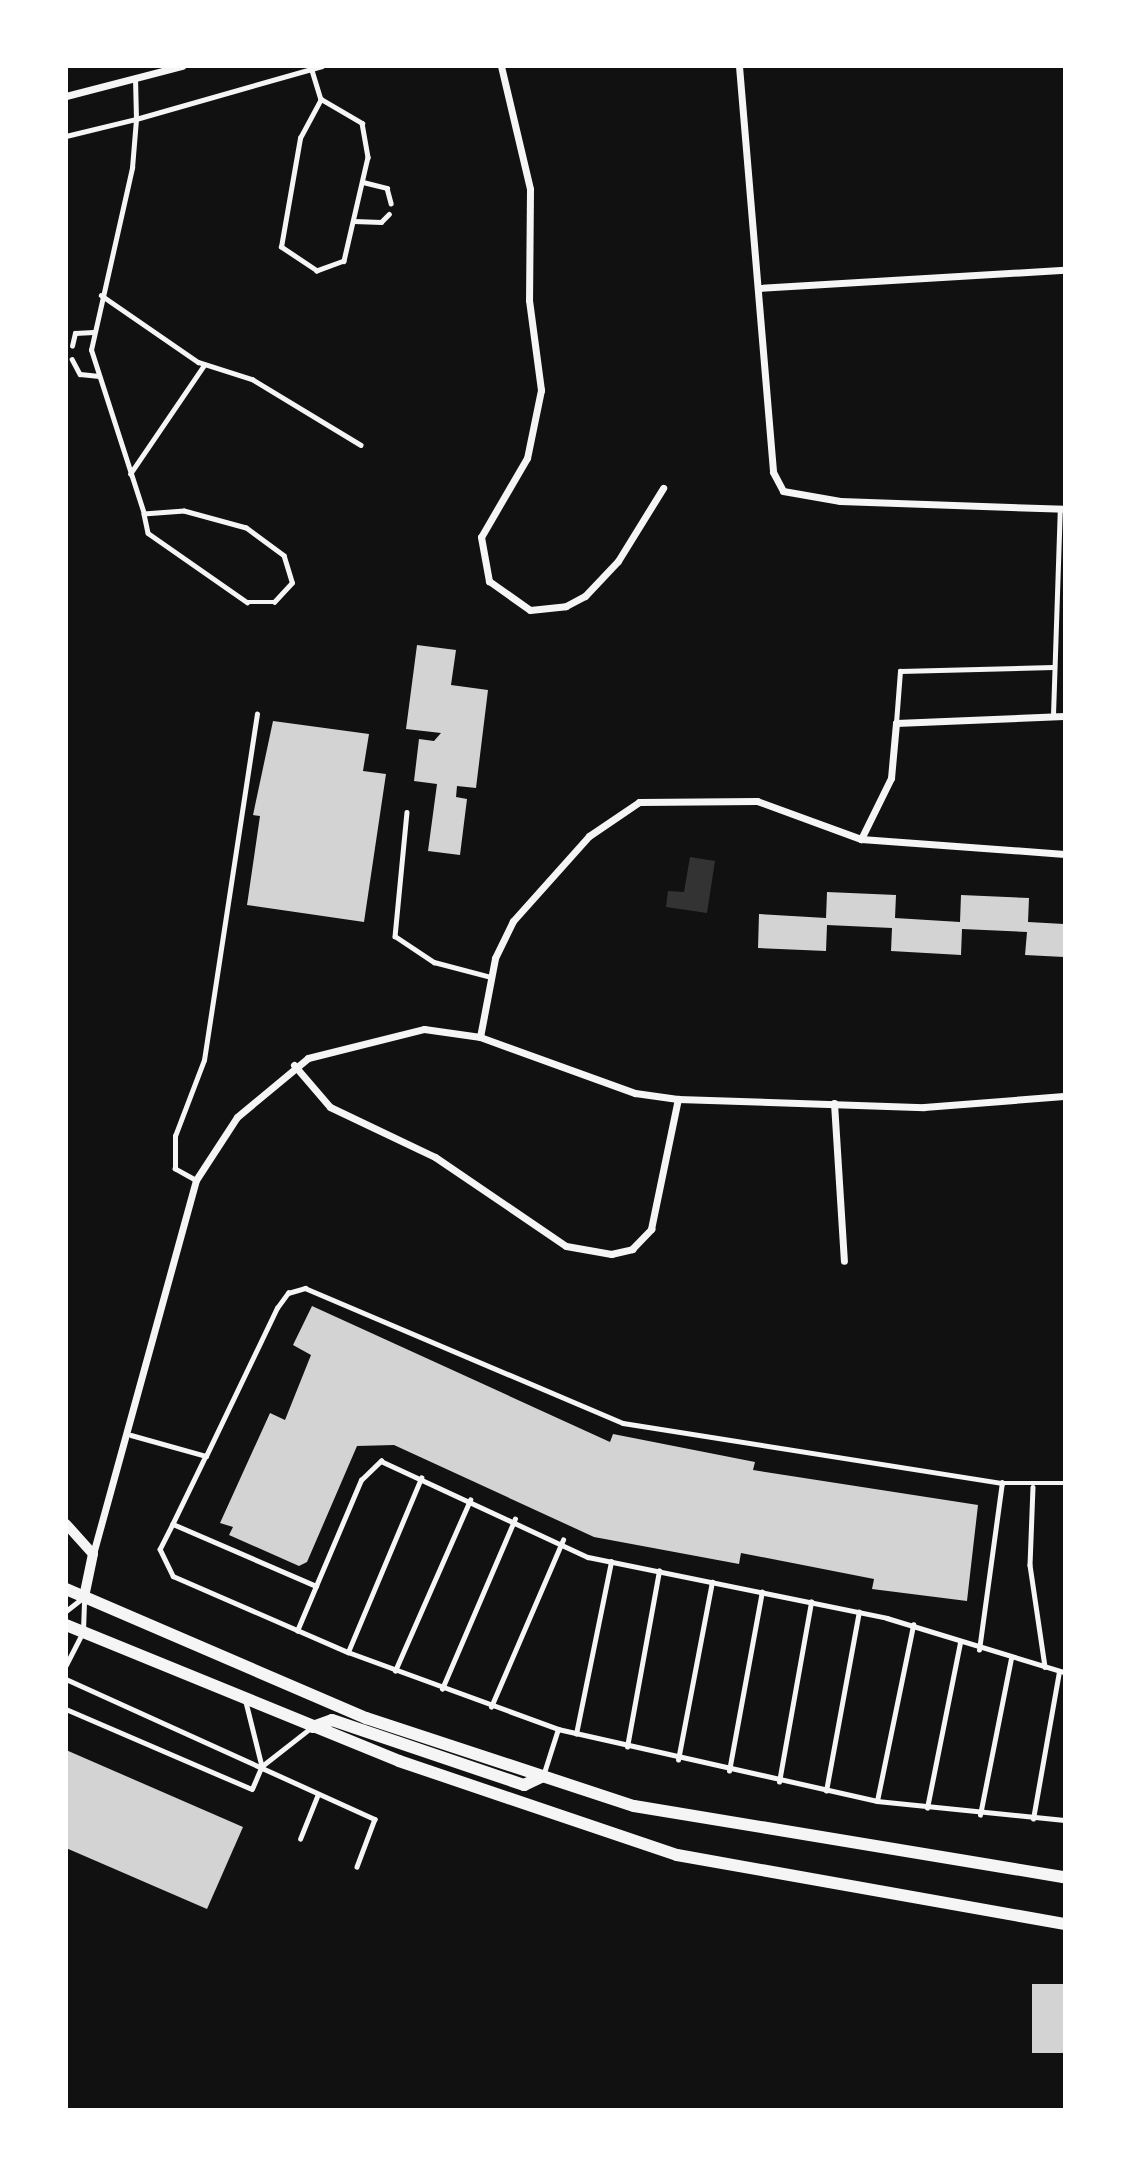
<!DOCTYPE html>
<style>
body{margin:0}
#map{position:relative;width:1131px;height:2176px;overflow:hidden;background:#111;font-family:Roboto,sans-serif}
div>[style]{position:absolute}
.water>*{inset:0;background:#333}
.building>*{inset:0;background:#d3d3d3;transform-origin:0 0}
.service>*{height:4.5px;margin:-2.25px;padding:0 2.25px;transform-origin:2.25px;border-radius:2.25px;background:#f5f5f5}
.minor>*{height:7px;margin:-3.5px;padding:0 3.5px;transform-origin:3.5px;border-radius:3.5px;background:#f5f5f5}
.tertiary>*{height:10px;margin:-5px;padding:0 5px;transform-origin:5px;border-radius:5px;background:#f5f5f5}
.primary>*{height:12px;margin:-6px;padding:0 6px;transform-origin:6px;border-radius:6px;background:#f5f5f5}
span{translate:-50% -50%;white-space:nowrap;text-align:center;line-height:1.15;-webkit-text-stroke:7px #fff;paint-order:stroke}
.frame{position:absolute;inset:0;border:68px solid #fff;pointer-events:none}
</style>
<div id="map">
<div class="water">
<i style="clip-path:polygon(690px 857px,715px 861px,707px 913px,666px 907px,668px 891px,684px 892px)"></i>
</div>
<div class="building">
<i style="clip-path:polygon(417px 645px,456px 650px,451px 685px,488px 690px,476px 788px,457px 786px,456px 797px,467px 799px,460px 855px,428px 851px,437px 784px,414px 781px,419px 739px,434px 741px,441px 733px,406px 729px)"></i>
<i style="clip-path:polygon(273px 721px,369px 734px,363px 771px,386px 774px,364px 922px,247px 905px,260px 816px,253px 815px)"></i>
<i style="clip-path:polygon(827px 892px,896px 895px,895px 918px,960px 922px,961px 895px,1029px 898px,1028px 922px,1064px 924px,1064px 957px,1025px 955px,1027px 932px,962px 929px,961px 955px,891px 951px,892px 928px,827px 925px,826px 951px,758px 948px,759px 914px,826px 918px)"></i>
<i style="clip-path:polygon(312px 1306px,610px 1442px,613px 1434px,755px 1462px,753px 1470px,978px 1505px,967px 1601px,872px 1589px,874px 1579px,741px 1553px,739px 1564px,594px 1537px,394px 1445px,357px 1446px,307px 1562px,299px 1566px,229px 1535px,233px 1527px,220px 1523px,270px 1413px,285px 1420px,311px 1355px,293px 1345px)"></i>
<i style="clip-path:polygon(66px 1750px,243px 1827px,207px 1909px,66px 1848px)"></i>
<i style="left:1032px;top:1984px;width:32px;height:69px"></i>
</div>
<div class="service">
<i style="left:311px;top:67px;width:34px;rotate:73deg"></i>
<i style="left:321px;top:99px;width:48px;rotate:30.3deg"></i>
<i style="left:362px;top:123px;width:35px;rotate:80deg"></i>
<i style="left:368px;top:157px;width:107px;rotate:103deg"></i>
<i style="left:344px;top:261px;width:29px;rotate:160deg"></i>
<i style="left:317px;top:271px;width:43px;rotate:-146.3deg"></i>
<i style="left:281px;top:247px;width:111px;rotate:-80.1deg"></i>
<i style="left:300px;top:138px;width:44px;rotate:-61.7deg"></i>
<i style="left:66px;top:136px;width:72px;rotate:-13.7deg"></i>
<i style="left:136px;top:119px;width:40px;rotate:-91.4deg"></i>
<i style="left:363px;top:182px;width:25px;rotate:14deg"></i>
<i style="left:387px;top:188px;width:16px;rotate:75deg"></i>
<i style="left:354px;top:221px;width:27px;rotate:2deg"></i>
<i style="left:381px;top:222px;width:11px;rotate:-45deg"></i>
<i style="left:101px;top:295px;width:118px;rotate:34.6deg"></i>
<i style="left:198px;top:362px;width:57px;rotate:17.5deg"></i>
<i style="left:252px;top:379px;width:127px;rotate:31.2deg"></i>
<i style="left:72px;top:346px;width:13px;rotate:-77deg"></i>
<i style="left:75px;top:333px;width:18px;rotate:-3deg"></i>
<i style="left:72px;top:359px;width:17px;rotate:62deg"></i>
<i style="left:80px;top:374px;width:19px;rotate:6deg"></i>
<i style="left:130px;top:474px;width:132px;rotate:-55.8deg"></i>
<i style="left:144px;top:514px;width:19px;rotate:78deg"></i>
<i style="left:148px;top:533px;width:121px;rotate:34.9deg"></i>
<i style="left:247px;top:602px;width:27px"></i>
<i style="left:274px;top:602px;width:26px;rotate:-47deg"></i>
<i style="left:292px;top:583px;width:28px;rotate:-107deg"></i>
<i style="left:284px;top:556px;width:47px;rotate:-143.6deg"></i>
<i style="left:246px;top:528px;width:64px;rotate:-164.7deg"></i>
<i style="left:184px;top:511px;width:40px;rotate:175.7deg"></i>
<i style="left:144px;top:514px;width:172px;rotate:-107.9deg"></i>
<i style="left:91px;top:350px;width:187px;rotate:-77.3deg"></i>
<i style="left:132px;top:168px;width:49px;rotate:-85.3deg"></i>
<i style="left:136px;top:119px;width:193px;rotate:-15.9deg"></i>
<i style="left:1053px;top:715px;width:206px;rotate:-88.1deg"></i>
<i style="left:896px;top:723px;width:52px;rotate:-85.6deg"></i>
<i style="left:900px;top:671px;width:153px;rotate:-1.5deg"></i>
<i style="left:407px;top:812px;width:125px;rotate:95.5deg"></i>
<i style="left:395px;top:936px;width:47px;rotate:33.7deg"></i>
<i style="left:434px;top:962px;width:59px;rotate:14.7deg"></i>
<i style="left:195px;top:1180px;width:23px;rotate:-151deg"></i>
<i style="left:175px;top:1169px;width:33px;rotate:-90deg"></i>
<i style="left:175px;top:1136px;width:81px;rotate:-69.1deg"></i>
<i style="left:204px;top:1060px;width:350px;rotate:-81.3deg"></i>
<i style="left:131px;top:1435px;width:78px;rotate:15.6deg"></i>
<i style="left:206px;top:1456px;width:76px;rotate:115.9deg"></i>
<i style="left:173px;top:1524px;width:156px;rotate:23.4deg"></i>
<i style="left:316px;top:1586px;width:115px;rotate:-67deg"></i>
<i style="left:361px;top:1480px;width:28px;rotate:-44deg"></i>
<i style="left:381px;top:1461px;width:228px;rotate:24.9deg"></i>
<i style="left:588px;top:1557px;width:305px;rotate:11.5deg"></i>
<i style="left:887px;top:1618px;width:185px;rotate:17deg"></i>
<i style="left:206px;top:1456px;width:164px;rotate:-64.4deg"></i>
<i style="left:277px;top:1308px;width:19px;rotate:-54deg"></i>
<i style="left:288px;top:1293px;width:18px;rotate:-16deg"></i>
<i style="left:305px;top:1288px;width:345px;rotate:23deg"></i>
<i style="left:623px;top:1423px;width:384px;rotate:9deg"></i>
<i style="left:1002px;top:1483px;width:62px"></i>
<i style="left:1033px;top:1487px;width:78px;rotate:92.2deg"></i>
<i style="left:1030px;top:1565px;width:103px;rotate:81.6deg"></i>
<i style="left:173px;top:1524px;width:28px;rotate:117deg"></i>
<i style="left:160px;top:1549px;width:30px;rotate:64deg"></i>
<i style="left:173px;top:1576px;width:191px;rotate:23.5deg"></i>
<i style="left:348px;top:1652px;width:224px;rotate:20.1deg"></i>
<i style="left:66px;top:1611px;width:23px;rotate:-38deg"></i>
<i style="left:297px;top:1631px;width:49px;rotate:-67.1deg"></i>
<i style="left:979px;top:1650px;width:169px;rotate:-82.2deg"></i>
<i style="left:348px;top:1652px;width:189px;rotate:-67.2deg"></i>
<i style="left:66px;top:1665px;width:38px;rotate:-63deg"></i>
<i style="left:83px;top:1631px;width:31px;rotate:-88deg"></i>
<i style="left:395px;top:1671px;width:187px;rotate:-66.3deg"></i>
<i style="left:66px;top:1679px;width:339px;rotate:24.4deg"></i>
<i style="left:375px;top:1819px;width:51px;rotate:110.6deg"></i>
<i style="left:442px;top:1689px;width:185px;rotate:-66.8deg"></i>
<i style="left:246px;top:1702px;width:66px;rotate:76deg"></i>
<i style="left:491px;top:1707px;width:182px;rotate:-66.7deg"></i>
<i style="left:66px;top:1709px;width:202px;rotate:23.3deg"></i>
<i style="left:252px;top:1789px;width:25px;rotate:-67deg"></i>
<i style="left:262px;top:1766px;width:63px;rotate:-38deg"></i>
<i style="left:576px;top:1734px;width:176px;rotate:-78.5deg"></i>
<i style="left:627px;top:1747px;width:179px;rotate:-79.7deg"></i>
<i style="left:678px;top:1760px;width:181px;rotate:-79.2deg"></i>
<i style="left:729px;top:1771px;width:182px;rotate:-79.6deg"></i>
<i style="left:543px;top:1776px;width:49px;rotate:-72.3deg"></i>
<i style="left:558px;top:1729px;width:327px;rotate:12.7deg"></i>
<i style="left:877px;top:1801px;width:188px;rotate:5.8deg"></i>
<i style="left:779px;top:1782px;width:183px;rotate:-79.9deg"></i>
<i style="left:826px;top:1791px;width:182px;rotate:-79.6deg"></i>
<i style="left:877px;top:1801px;width:180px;rotate:-78.4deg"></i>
<i style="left:927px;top:1808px;width:168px;rotate:-78.7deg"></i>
<i style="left:980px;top:1815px;width:159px;rotate:-78.8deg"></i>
<i style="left:1033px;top:1819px;width:149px;rotate:-80deg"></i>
<i style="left:300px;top:1839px;width:48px;rotate:-68.2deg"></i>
</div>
<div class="minor">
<i style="left:501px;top:66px;width:126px;rotate:76.7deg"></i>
<i style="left:530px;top:189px;width:111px;rotate:90.5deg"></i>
<i style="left:529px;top:300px;width:91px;rotate:82.4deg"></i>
<i style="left:541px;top:390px;width:69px;rotate:101.6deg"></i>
<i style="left:527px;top:458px;width:91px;rotate:120.2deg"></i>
<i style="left:481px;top:537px;width:45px;rotate:79.7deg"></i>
<i style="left:489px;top:581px;width:50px;rotate:35.3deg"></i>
<i style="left:530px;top:610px;width:36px;rotate:-6deg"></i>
<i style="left:566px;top:606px;width:21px;rotate:-28deg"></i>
<i style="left:585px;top:596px;width:48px;rotate:-46.7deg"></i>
<i style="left:618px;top:561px;width:86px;rotate:-58.3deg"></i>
<i style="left:739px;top:66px;width:407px;rotate:85.2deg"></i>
<i style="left:773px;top:472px;width:21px;rotate:62deg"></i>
<i style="left:783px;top:491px;width:58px;rotate:10deg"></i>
<i style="left:840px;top:501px;width:224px;rotate:2deg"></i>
<i style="left:66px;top:96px;width:120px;rotate:-14.5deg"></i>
<i style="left:758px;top:288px;width:307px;rotate:-3.4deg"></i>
<i style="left:861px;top:839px;width:68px;rotate:-63.8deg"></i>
<i style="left:891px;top:778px;width:55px;rotate:-84.8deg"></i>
<i style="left:896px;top:723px;width:168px;rotate:-2.4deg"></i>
<i style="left:480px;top:1037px;width:80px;rotate:-79.2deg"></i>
<i style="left:495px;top:958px;width:41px;rotate:-64.1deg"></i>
<i style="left:513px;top:921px;width:114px;rotate:-48.2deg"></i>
<i style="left:589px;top:836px;width:60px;rotate:-34.2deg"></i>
<i style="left:639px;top:802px;width:118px;rotate:-0.5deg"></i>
<i style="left:757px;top:801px;width:111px;rotate:20.1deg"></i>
<i style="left:861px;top:839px;width:204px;rotate:4.2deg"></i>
<i style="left:294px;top:1065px;width:55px;rotate:49.4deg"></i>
<i style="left:330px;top:1107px;width:116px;rotate:25.5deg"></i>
<i style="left:435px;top:1157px;width:158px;rotate:34.2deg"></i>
<i style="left:566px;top:1246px;width:46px;rotate:10.1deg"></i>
<i style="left:611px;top:1254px;width:22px;rotate:-13deg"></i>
<i style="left:632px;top:1249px;width:28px;rotate:-46deg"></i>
<i style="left:651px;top:1229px;width:133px;rotate:-78.3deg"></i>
<i style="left:834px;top:1103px;width:158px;rotate:86.4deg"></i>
<i style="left:93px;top:1554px;width:388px;rotate:-74.6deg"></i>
<i style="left:196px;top:1180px;width:75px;rotate:-56.9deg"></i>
<i style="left:237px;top:1117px;width:92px;rotate:-39.7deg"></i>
<i style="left:308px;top:1058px;width:120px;rotate:-14deg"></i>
<i style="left:424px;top:1029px;width:57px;rotate:8.1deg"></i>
<i style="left:480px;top:1037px;width:165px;rotate:19.9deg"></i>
<i style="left:635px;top:1093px;width:43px;rotate:7.9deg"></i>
<i style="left:678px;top:1099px;width:246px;rotate:1.9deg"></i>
<i style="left:924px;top:1107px;width:140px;rotate:-4.5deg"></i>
</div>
<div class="tertiary">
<i style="left:66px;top:1524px;width:40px;rotate:48deg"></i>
<i style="left:93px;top:1554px;width:44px;rotate:101.8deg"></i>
</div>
<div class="primary">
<i style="left:66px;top:1589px;width:327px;rotate:23.3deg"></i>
<i style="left:366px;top:1718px;width:282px;rotate:18.2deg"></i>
<i style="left:634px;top:1806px;width:436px;rotate:9.4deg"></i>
<i style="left:66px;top:1625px;width:360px;rotate:22.2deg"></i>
<i style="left:399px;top:1761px;width:293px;rotate:18.7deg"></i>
<i style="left:677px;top:1855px;width:393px;rotate:10.1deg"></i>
<i style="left:313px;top:1727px;width:20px;rotate:-20deg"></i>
<i style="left:332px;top:1720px;width:203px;rotate:18.7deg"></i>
<i style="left:524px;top:1785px;width:21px;rotate:-25deg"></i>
</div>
<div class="frame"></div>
</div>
